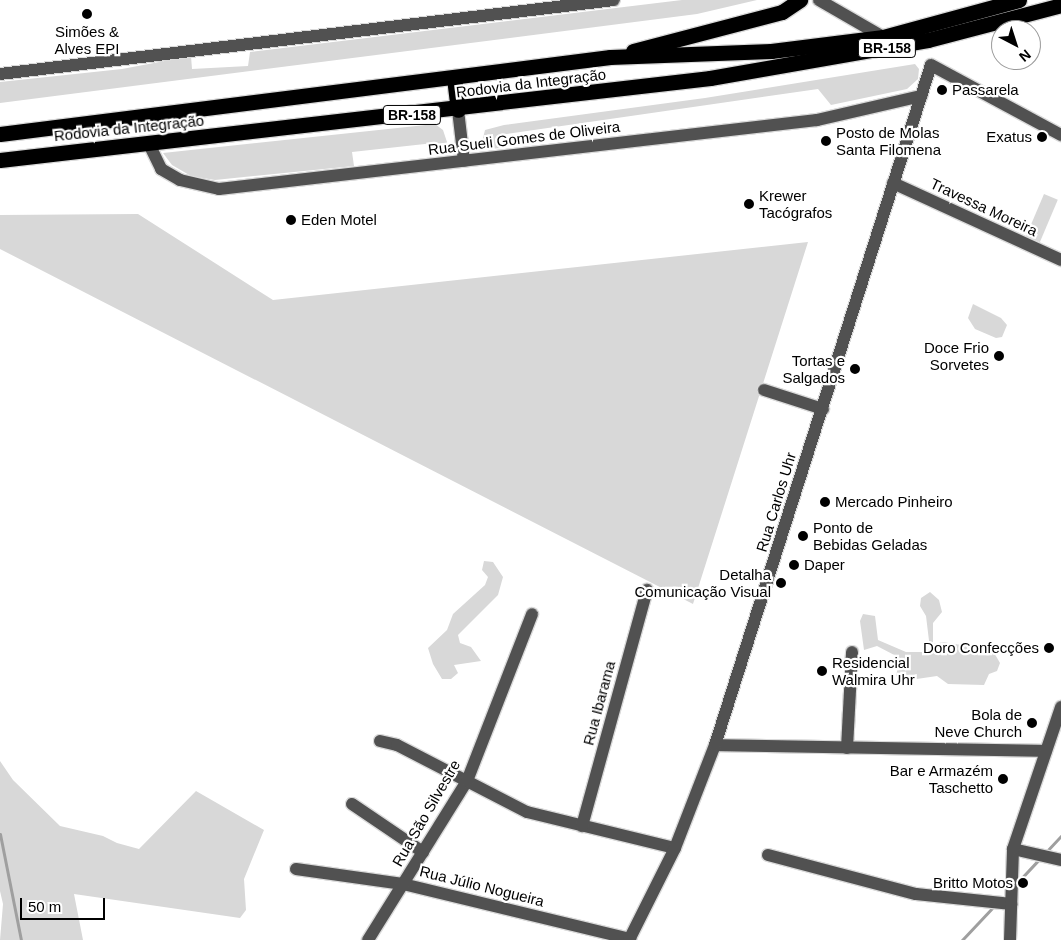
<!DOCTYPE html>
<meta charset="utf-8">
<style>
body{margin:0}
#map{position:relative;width:1061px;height:940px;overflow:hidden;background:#fff;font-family:Arial,sans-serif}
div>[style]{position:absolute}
.green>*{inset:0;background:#d8d8d8;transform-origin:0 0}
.stream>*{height:3px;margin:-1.5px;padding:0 1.5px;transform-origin:1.5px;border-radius:1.5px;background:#9f9f9f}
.roads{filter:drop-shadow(1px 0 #dbdbdb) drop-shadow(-1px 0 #dbdbdb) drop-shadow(0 1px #dbdbdb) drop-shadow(0 -1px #dbdbdb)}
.minor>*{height:12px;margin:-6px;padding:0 6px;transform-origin:6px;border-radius:6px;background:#515151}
.highway>*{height:15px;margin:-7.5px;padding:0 7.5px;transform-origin:7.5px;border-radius:7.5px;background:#000}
.dots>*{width:14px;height:14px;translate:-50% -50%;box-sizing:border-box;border:2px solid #fff;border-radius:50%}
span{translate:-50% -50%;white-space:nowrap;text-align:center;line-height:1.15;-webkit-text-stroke:4.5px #fff;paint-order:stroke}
.shield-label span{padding:1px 4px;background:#fff;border:1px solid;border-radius:4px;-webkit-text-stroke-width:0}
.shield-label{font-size:14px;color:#000;font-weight:700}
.poi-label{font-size:15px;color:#000}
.left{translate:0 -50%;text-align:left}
.right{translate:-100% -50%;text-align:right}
.street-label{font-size:15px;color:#000}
.north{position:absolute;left:991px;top:20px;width:50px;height:50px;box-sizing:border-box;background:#fff;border:1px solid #999;border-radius:50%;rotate:140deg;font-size:14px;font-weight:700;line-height:20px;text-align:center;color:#000}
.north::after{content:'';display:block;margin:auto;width:18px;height:22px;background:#000;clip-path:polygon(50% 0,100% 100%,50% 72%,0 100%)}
.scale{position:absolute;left:20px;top:898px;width:85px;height:22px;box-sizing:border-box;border:2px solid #000;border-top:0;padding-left:6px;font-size:15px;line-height:18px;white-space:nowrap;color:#000;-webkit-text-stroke:4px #fff;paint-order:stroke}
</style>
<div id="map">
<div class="green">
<i style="clip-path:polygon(682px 0,757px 0,697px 14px,0 103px,0 82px,122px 69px,191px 56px,192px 69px,248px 66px,250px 52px)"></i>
<i style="clip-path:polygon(915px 64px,919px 69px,918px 79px,907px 89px,831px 105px,818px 89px,500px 135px,501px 148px,489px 149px,483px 138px,485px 130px,504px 125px,705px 98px)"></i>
<i style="clip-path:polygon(435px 124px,443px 130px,447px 142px,444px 153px,436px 156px,434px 143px,352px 152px,354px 166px,215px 180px,191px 176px,172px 165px,163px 153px)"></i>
<i style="left:1044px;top:194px;width:15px;height:46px;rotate:23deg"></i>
<i style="clip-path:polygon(138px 214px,273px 300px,808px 242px,693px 604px,0 249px,0 215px)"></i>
<i style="clip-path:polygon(973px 304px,1001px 318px,1007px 325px,1002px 337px,996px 338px,975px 329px,968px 318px)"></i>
<i style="clip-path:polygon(484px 561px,493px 562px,503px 577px,498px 595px,458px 635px,460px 643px,471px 647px,481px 661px,454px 665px,458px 673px,451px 679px,442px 679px,433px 664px,428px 648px,447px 630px,453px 614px,485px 585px,488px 577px,482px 570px)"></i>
<i style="clip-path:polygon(930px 592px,939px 600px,942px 612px,933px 623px,933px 644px,944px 642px,966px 646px,971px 652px,989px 644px,1000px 663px,997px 671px,989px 674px,984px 685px,948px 684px,937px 676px,903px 681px,896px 676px,900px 658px,877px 646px,864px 650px,860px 621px,863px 614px,875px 616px,878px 640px,906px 652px,924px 652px,930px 649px,926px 616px,920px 606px,921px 598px)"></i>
<i style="clip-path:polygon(0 761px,13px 780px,60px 826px,103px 836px,117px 843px,139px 849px,196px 791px,264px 830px,244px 879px,246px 910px,240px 918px,74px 894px,83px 940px,0 940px,3px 904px,0 891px)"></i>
</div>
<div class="stream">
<i style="left:0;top:834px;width:108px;rotate:78.8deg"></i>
<i style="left:1045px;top:853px;width:23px;rotate:-47deg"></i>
<i style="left:1016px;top:884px;width:34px;rotate:-47deg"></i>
<i style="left:962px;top:940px;width:47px;rotate:-46.7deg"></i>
</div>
<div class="roads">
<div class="minor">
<i style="left:819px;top:0;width:74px;rotate:30deg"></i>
<i style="left:0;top:74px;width:618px;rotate:-6.87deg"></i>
<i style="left:458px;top:110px;width:51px;rotate:83.3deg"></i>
<i style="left:149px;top:144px;width:28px;rotate:64deg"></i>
<i style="left:161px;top:169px;width:22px;rotate:30deg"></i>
<i style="left:180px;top:180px;width:40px;rotate:13deg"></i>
<i style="left:219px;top:189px;width:602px;rotate:-6.58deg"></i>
<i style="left:817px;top:120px;width:107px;rotate:-13deg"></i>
<i style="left:893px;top:183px;width:185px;rotate:24.6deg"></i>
<i style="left:764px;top:390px;width:62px;rotate:17.9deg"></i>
<i style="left:380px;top:741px;width:17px;rotate:13deg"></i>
<i style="left:397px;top:745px;width:146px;rotate:27.3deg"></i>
<i style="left:527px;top:812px;width:152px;rotate:13.7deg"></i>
<i style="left:715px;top:745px;width:331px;rotate:1deg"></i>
<i style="left:847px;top:748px;width:96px;rotate:-87deg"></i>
<i style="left:352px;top:804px;width:86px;rotate:34.1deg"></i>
<i style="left:582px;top:826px;width:245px;rotate:-74.6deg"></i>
<i style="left:1013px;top:849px;width:49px;rotate:12.9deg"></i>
<i style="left:768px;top:855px;width:153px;rotate:14.8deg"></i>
<i style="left:916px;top:894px;width:96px;rotate:6deg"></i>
<i style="left:296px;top:869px;width:108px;rotate:8deg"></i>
<i style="left:403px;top:884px;width:234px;rotate:13.6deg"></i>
<i style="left:368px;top:940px;width:187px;rotate:-58.1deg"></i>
<i style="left:467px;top:781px;width:179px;rotate:-68.7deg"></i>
<i style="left:629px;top:940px;width:103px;rotate:-63.4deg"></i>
<i style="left:675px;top:848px;width:110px;rotate:-68.8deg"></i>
<i style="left:715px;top:745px;width:713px;rotate:-72.38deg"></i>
<i style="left:931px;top:65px;width:148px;rotate:28.3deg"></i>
<i style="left:1010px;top:940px;width:91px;rotate:-88.1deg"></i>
<i style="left:1013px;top:849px;width:150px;rotate:-71.3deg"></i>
</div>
<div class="highway">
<i style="left:633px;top:51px;width:154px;rotate:-14.7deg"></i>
<i style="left:782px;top:12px;width:22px;rotate:-34deg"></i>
<i style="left:454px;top:78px;width:32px;rotate:83deg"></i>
<i style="left:0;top:134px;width:615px;rotate:-7.19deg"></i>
<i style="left:610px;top:57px;width:161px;rotate:-2.1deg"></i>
<i style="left:771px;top:51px;width:113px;rotate:-7.1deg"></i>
<i style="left:883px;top:37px;width:141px;rotate:-15.2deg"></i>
<i style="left:0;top:160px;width:715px;rotate:-6.59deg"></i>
<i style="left:710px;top:78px;width:221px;rotate:-9.9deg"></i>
<i style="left:928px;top:40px;width:138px;rotate:-14.7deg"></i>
</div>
</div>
<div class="dots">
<i style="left:87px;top:14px;background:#000"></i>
<i style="left:942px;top:90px;background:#000"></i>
<i style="left:1042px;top:137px;background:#000"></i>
<i style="left:826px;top:141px;background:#000"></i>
<i style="left:749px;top:204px;background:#000"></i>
<i style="left:291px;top:220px;background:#000"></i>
<i style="left:999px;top:356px;background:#000"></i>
<i style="left:855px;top:369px;background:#000"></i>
<i style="left:825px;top:502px;background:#000"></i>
<i style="left:803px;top:536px;background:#000"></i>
<i style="left:794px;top:565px;background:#000"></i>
<i style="left:781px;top:583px;background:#000"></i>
<i style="left:1049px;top:648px;background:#000"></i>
<i style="left:822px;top:671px;background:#000"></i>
<i style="left:1032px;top:723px;background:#000"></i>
<i style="left:1003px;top:779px;background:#000"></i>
<i style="left:1023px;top:883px;background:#000"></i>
</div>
<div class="shield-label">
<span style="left:887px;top:48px">BR-158</span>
<span style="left:412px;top:115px">BR-158</span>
</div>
<div class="poi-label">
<span style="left:87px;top:40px">Simões &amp;<br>Alves EPI</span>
<span class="left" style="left:952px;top:90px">Passarela</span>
<span class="left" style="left:836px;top:141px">Posto de Molas<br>Santa Filomena</span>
<span class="right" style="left:1032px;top:137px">Exatus</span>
<span class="left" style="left:759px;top:204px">Krewer<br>Tacógrafos</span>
<span class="left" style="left:301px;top:220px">Eden Motel</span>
<span class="right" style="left:989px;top:356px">Doce Frio<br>Sorvetes</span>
<span class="right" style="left:845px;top:369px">Tortas e<br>Salgados</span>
<span class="left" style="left:835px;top:502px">Mercado Pinheiro</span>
<span class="left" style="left:813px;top:536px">Ponto de<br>Bebidas Geladas</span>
<span class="left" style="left:804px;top:565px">Daper</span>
<span class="right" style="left:771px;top:583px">Detalha<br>Comunicação Visual</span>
<span class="right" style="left:1039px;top:648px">Doro Confecções</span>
<span class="left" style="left:832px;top:671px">Residencial<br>Walmira Uhr</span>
<span class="right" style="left:1022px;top:723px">Bola de<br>Neve Church</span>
<span class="right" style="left:993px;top:779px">Bar e Armazém<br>Taschetto</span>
<span class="right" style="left:1013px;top:883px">Britto Motos</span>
</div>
<div class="street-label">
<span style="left:531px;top:83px;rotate:-7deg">Rodovia da Integração</span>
<span style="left:129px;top:128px;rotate:-6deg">Rodovia da Integração</span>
<span style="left:524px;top:138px;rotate:-7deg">Rua Sueli Gomes de Oliveira</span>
<span style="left:984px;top:207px;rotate:25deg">Travessa Moreira</span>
<span style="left:776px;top:502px;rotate:-73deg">Rua Carlos Uhr</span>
<span style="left:599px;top:703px;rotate:-75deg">Rua Ibarama</span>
<span style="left:426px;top:813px;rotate:-60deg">Rua São Silvestre</span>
<span style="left:482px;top:886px;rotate:14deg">Rua Júlio Nogueira</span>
</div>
<div class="north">N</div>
<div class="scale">50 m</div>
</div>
